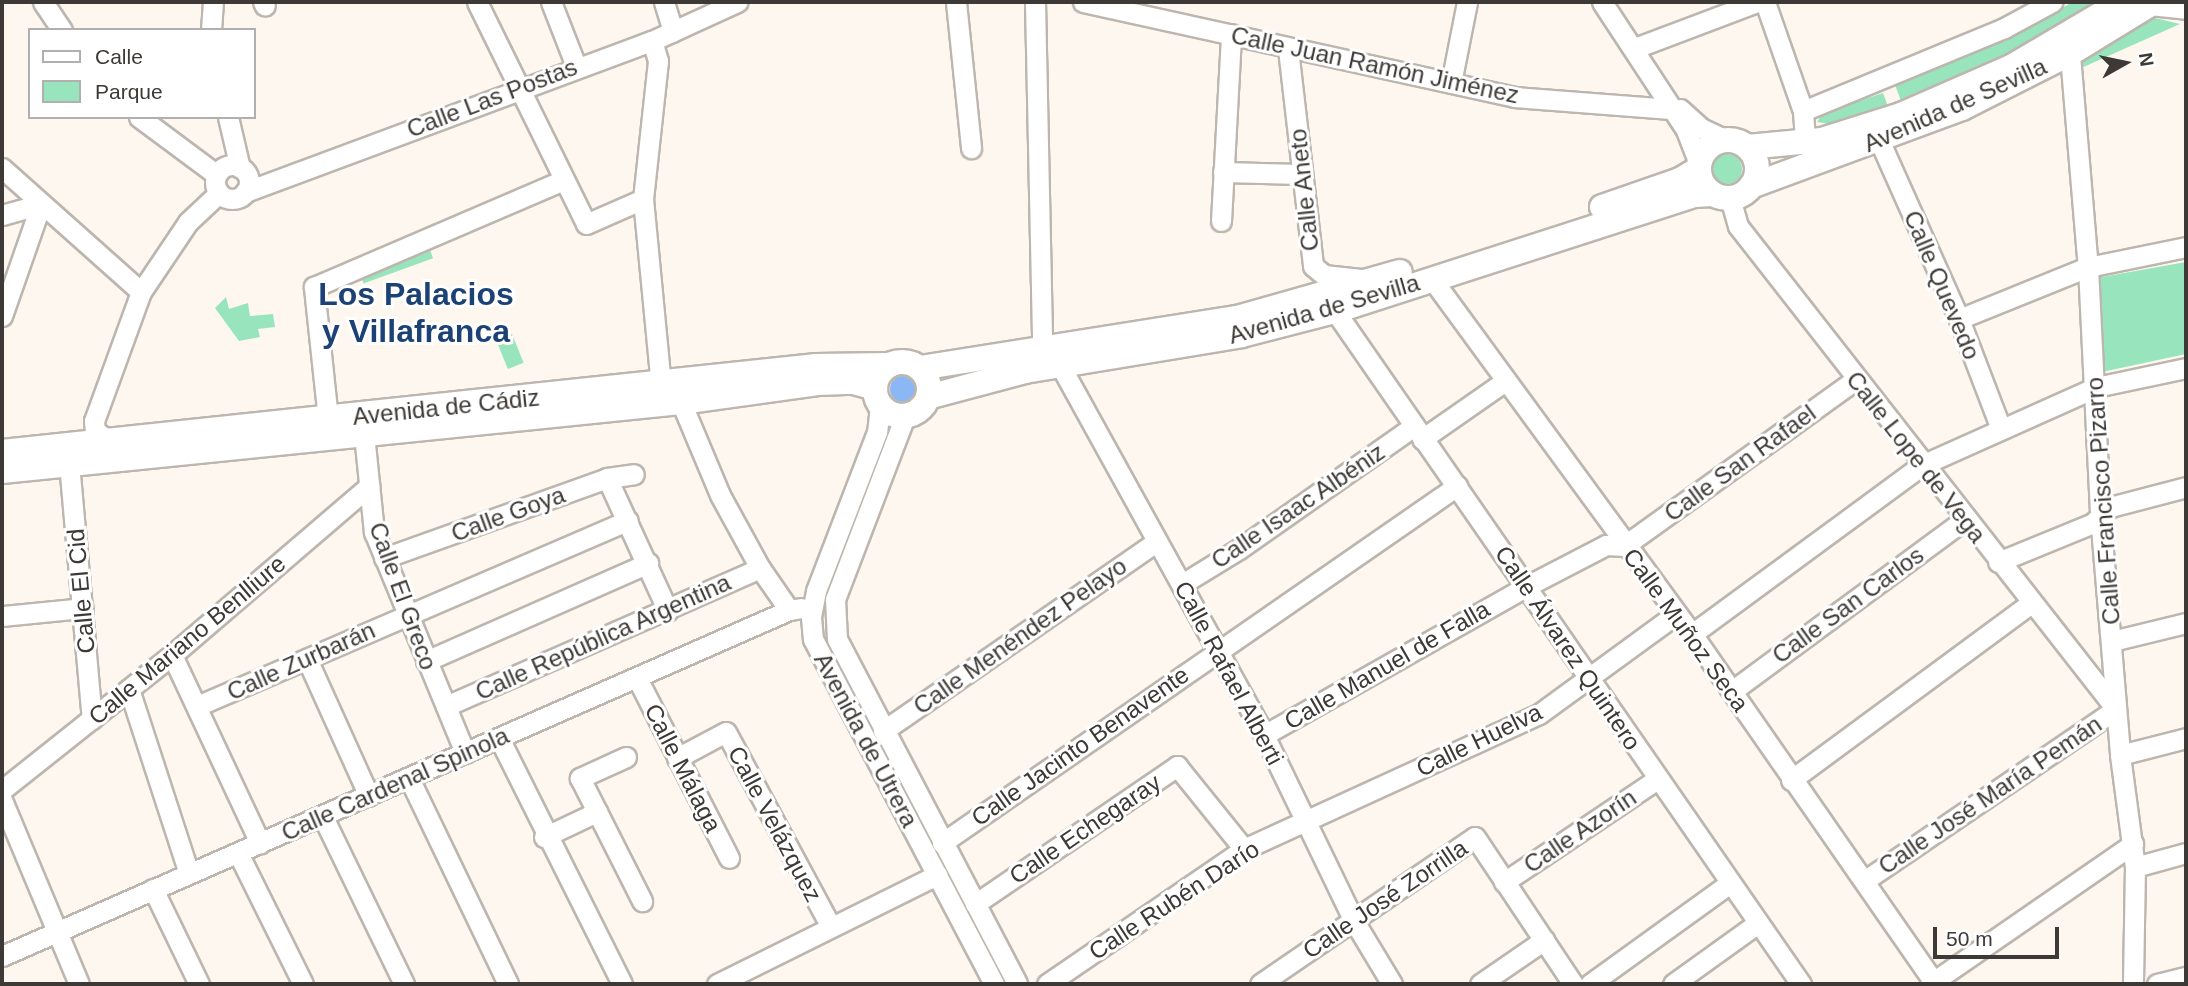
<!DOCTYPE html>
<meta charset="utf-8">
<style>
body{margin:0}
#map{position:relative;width:2188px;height:986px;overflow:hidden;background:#fef7f0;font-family:Helvetica,sans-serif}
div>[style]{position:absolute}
.green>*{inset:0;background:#98e5bd;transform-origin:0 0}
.round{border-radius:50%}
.water>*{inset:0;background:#8bb8f5}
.roads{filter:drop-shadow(2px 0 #bcb6ae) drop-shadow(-2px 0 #bcb6ae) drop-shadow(0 2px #bcb6ae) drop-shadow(0 -2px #bcb6ae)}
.minor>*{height:19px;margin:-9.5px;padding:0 9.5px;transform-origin:9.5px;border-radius:9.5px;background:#fff}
.minor>.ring{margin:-9.5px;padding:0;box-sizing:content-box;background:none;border:19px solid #fff;border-radius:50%}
.major>*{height:24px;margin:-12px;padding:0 12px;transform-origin:12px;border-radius:12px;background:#fff}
.major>.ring{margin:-12px;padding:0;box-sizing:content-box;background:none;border:24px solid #fff;border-radius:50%}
span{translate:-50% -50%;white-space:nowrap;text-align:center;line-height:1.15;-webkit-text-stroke:6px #fff;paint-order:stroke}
.street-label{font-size:24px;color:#3c3936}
.district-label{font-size:32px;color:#1c4175;font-weight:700}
.frame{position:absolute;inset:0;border:4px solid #3c3936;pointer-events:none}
.legend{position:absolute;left:28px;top:28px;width:228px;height:91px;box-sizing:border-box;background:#fff;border:2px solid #b1b0af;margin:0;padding:9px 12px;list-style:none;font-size:21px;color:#3c3936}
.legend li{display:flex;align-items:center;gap:14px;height:35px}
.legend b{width:35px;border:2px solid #b1b0af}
.north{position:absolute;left:2090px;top:28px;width:70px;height:70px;-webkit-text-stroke:5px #fff;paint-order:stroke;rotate:81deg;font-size:19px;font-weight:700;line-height:28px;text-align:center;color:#3c3936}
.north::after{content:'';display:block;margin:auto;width:24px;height:32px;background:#3c3936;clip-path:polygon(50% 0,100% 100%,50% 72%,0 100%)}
.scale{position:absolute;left:1933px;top:927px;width:126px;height:32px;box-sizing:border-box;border:4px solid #3c3936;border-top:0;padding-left:9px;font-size:21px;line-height:24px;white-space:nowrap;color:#3c3936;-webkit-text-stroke:5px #fff;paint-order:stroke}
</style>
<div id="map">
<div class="green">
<i style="clip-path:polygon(2073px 2px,2108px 2px,1995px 67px,1903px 106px,1895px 85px,2007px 38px)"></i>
<i style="clip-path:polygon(2147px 16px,2180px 24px,2079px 69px,2078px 62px)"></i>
<i style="clip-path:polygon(1883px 93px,1889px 109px,1830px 124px,1817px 122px,1823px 113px)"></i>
<i class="round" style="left:1712px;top:154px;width:30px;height:30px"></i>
<i style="left:429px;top:247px;width:12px;height:74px;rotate:70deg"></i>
<i style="clip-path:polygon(2186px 262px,2186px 354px,2102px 372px,2096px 278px)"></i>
<i style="clip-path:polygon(226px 297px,229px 309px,248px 303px,250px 316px,273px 314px,275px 327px,258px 329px,260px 337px,239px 341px,215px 308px)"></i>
<i style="left:512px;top:334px;width:31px;height:17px;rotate:68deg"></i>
</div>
<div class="water">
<i class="round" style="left:890px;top:376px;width:26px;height:26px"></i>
</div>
<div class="roads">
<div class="minor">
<i style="left:43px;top:2px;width:34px;rotate:56deg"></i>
<i style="left:263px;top:2px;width:4px;rotate:63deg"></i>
<i style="left:477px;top:2px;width:247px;rotate:63.8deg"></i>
<i style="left:586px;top:224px;width:62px;rotate:-23.7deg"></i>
<i style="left:551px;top:2px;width:69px;rotate:68.7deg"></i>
<i style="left:664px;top:2px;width:31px;rotate:73deg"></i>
<i style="left:956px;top:2px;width:147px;rotate:84.1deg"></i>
<i style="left:1035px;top:2px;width:346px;rotate:88.8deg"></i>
<i style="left:1083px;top:2px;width:441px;rotate:12.4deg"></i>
<i style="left:1514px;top:97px;width:157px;rotate:4.4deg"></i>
<i style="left:1602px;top:2px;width:153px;rotate:56.7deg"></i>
<i style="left:1686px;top:130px;width:36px;rotate:69deg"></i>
<i style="left:1765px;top:2px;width:115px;rotate:70.8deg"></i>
<i style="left:1803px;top:111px;width:31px;rotate:86deg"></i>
<i style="left:2150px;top:5px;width:36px;rotate:6deg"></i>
<i style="left:211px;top:30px;width:28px;rotate:-86deg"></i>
<i style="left:652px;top:41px;width:21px;rotate:73deg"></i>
<i style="left:658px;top:61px;width:139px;rotate:96.2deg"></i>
<i style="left:643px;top:199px;width:187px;rotate:84.5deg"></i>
<i style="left:661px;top:385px;width:26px;rotate:40deg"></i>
<i style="left:681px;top:402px;width:101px;rotate:67.2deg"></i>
<i style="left:720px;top:495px;width:83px;rotate:61.3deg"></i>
<i style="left:760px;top:568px;width:51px;rotate:55.4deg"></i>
<i style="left:789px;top:610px;width:12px;rotate:-9deg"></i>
<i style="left:2069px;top:43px;width:225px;rotate:85.2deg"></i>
<i style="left:2088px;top:267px;width:248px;rotate:87.2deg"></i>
<i style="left:2100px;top:515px;width:241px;rotate:85.2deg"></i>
<i style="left:2120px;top:755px;width:113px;rotate:82.4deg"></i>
<i style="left:2135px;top:867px;width:117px;rotate:91deg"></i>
<i style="left:1635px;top:48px;width:130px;rotate:-20.7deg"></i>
<i style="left:1288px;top:49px;width:218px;rotate:83.4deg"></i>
<i style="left:1313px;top:266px;width:14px;rotate:39deg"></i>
<i style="left:1324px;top:275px;width:37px;rotate:6deg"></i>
<i style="left:1451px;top:83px;width:83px;rotate:-78.8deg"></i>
<i style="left:1680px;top:109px;width:28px;rotate:42deg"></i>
<i style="left:1701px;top:128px;width:26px;rotate:25deg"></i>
<i style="left:1803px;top:111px;width:217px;rotate:-22.4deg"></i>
<i style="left:2004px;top:28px;width:55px;rotate:-28.4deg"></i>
<i style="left:139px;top:117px;width:97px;rotate:36.6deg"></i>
<i style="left:228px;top:117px;width:52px;rotate:76.8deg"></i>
<i style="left:1880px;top:142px;width:194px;rotate:65.9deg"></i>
<i style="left:1959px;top:319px;width:118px;rotate:69.1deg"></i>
<i class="ring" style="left:215px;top:165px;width:15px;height:15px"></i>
<i style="left:2px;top:168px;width:186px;rotate:41.7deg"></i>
<i style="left:1223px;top:172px;width:78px;rotate:1.5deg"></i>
<i style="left:245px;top:192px;width:434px;rotate:-20.4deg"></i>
<i style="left:652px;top:41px;width:94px;rotate:-24.6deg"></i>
<i style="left:1730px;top:198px;width:29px;rotate:74deg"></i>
<i style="left:1738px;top:226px;width:613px;rotate:51.95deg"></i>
<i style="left:2px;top:215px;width:41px;rotate:-15.8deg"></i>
<i style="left:1221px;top:221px;width:187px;rotate:-86.9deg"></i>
<i style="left:1432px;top:279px;width:440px;rotate:53.8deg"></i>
<i style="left:1692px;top:634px;width:426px;rotate:55.2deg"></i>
<i style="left:1335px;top:299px;width:12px;rotate:90deg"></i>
<i style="left:1335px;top:311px;width:819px;rotate:55.3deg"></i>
<i style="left:2px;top:316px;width:119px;rotate:-70.8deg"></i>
<i style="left:1959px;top:319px;width:139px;rotate:-22deg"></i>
<i style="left:2088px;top:267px;width:100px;rotate:-11.5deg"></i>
<i style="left:1060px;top:365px;width:423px;rotate:61.1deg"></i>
<i style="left:1264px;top:735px;width:207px;rotate:64.2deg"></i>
<i style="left:1354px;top:921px;width:74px;rotate:58.9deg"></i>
<i style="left:880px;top:405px;width:27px;rotate:96deg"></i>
<i style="left:877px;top:432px;width:170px;rotate:111deg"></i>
<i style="left:816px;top:591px;width:26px;rotate:101deg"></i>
<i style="left:811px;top:617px;width:22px;rotate:85deg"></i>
<i style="left:813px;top:639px;width:390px;rotate:62.3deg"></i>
<i style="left:905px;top:416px;width:196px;rotate:110.9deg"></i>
<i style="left:835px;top:599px;width:40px;rotate:87.1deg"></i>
<i style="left:837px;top:639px;width:389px;rotate:62.4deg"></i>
<i style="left:328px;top:419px;width:133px;rotate:-96.1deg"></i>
<i style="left:314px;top:287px;width:269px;rotate:-23.2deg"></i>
<i style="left:364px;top:434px;width:99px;rotate:84.2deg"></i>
<i style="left:374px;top:532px;width:239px;rotate:67.6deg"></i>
<i style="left:1422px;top:439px;width:101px;rotate:-34.9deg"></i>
<i style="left:108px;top:440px;width:16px;rotate:-145deg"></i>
<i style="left:95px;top:431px;width:10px;rotate:-96deg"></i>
<i style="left:94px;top:421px;width:137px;rotate:-70deg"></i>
<i style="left:141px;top:292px;width:84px;rotate:-56.1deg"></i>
<i style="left:188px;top:222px;width:42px;rotate:-43.1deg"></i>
<i style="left:69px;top:463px;width:257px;rotate:84.9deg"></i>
<i style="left:607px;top:478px;width:146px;rotate:65.4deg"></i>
<i style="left:384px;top:558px;width:237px;rotate:-19.7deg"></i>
<i style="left:607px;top:478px;width:27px;rotate:-8deg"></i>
<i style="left:1998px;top:562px;width:103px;rotate:-22.3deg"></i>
<i style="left:2093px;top:523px;width:23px;rotate:-43deg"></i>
<i style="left:2110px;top:507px;width:79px;rotate:-14.7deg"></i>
<i style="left:1182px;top:584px;width:67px;rotate:-31.6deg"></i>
<i style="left:1239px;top:549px;width:214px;rotate:-35.1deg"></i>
<i style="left:2px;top:616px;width:81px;rotate:-5.6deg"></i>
<i style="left:1692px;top:634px;width:285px;rotate:-36.3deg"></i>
<i style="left:1922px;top:465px;width:191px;rotate:-24.1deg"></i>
<i style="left:2096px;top:387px;width:92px;rotate:-11.9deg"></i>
<i style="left:2112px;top:641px;width:76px;rotate:-13.7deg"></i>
<i style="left:172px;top:655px;width:208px;rotate:64.9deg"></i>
<i style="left:307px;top:659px;width:150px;rotate:65.7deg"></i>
<i style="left:426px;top:661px;width:243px;rotate:-23.8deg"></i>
<i style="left:637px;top:678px;width:202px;rotate:62.9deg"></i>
<i style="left:129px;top:689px;width:194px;rotate:72deg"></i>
<i style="left:1732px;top:691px;width:290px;rotate:-36.4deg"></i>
<i style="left:197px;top:706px;width:469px;rotate:-23.3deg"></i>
<i style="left:446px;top:706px;width:343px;rotate:-23.7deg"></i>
<i style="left:883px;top:731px;width:333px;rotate:-34.7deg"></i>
<i style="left:1264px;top:735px;width:302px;rotate:-29.5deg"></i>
<i style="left:1527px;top:586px;width:89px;rotate:-27.4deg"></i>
<i style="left:1606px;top:545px;width:18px;rotate:3deg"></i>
<i style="left:1624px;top:546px;width:286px;rotate:-35.7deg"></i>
<i style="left:499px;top:738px;width:275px;rotate:63.4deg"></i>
<i style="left:2120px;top:755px;width:68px;rotate:-14.4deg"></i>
<i style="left:626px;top:757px;width:51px;rotate:155.5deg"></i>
<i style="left:580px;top:778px;width:138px;rotate:63.2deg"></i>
<i style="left:677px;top:758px;width:55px;rotate:-28deg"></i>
<i style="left:726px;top:732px;width:221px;rotate:61.7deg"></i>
<i style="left:409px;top:778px;width:229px;rotate:64.3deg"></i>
<i style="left:1791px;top:780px;width:297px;rotate:-36.4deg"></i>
<i style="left:2px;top:790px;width:217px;rotate:-38.5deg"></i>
<i style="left:172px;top:655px;width:260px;rotate:-40.6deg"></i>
<i style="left:2px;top:800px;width:199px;rotate:67.3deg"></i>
<i style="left:323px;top:817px;width:186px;rotate:64.1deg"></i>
<i style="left:544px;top:837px;width:59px;rotate:-25.3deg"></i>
<i style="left:942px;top:843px;width:627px;rotate:-34.73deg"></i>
<i style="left:238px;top:853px;width:146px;rotate:63.6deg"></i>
<i style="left:2135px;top:867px;width:53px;rotate:-15.4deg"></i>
<i style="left:1864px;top:881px;width:305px;rotate:-34.3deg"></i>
<i style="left:1504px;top:882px;width:184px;rotate:-33.9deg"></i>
<i style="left:153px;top:889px;width:106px;rotate:64.2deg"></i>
<i style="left:975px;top:904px;width:245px;rotate:-34.3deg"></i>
<i style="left:1177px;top:766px;width:107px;rotate:51.1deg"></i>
<i style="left:2px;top:956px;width:860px;rotate:-23.73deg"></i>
<i style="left:717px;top:984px;width:246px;rotate:-26.4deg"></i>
<i style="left:1047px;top:984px;width:239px;rotate:-34.4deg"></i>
<i style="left:1244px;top:849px;width:324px;rotate:-24.6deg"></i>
<i style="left:1539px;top:714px;width:170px;rotate:-36.1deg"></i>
<i style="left:1260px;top:984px;width:260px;rotate:-34.4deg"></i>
<i style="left:1475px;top:837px;width:177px;rotate:56.3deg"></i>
<i style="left:1480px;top:984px;width:78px;rotate:-34.5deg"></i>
<i style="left:1590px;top:984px;width:173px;rotate:-35.8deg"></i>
<i style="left:1673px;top:984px;width:105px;rotate:-35.7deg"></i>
<i style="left:1930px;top:984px;width:247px;rotate:-34.6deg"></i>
<i style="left:2157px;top:984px;width:30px;rotate:-14deg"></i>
</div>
<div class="major">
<i class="ring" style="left:1699px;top:140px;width:34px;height:34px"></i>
<i style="left:1747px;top:147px;width:75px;rotate:-5.3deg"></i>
<i style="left:1822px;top:140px;width:83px;rotate:-17.6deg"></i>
<i style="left:1901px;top:115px;width:120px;rotate:-23.6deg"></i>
<i style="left:2011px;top:67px;width:129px;rotate:-30.4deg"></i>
<i style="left:1751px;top:186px;width:225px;rotate:-20.3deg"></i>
<i style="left:1962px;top:108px;width:120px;rotate:-26.8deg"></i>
<i style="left:2069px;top:54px;width:100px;rotate:-31.5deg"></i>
<i style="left:1602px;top:207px;width:83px;rotate:-19.1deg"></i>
<i style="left:1680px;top:180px;width:21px;rotate:-31deg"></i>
<i class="ring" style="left:875px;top:362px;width:30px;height:30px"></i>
<i style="left:920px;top:368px;width:321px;rotate:-9deg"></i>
<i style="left:1237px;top:318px;width:169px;rotate:-15.8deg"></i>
<i style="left:928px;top:397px;width:100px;rotate:-15deg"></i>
<i style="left:1025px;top:371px;width:220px;rotate:-9.4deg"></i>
<i style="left:1242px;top:335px;width:96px;rotate:-14.5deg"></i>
<i style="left:1335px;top:311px;width:378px;rotate:-17.9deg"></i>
<i style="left:1695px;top:195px;width:18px;rotate:-3deg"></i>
<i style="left:2px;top:452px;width:819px;rotate:-6.03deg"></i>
<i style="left:816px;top:366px;width:74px;rotate:-0.8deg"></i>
<i style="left:2px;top:471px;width:682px;rotate:-5.8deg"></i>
<i style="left:681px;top:402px;width:138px;rotate:-7.9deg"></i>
<i style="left:818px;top:383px;width:35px;rotate:-2deg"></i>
<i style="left:853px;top:382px;width:23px;rotate:15deg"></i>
</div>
</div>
<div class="street-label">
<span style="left:1375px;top:65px;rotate:12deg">Calle Juan Ramón Jiménez</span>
<span style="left:492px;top:98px;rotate:-21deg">Calle Las Postas</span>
<span style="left:1955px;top:105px;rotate:-24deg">Avenida de Sevilla</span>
<span style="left:1304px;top:190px;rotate:-96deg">Calle Aneto</span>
<span style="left:1942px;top:285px;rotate:67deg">Calle Quevedo</span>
<span style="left:1324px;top:309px;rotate:-16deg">Avenida de Sevilla</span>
<span style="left:446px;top:407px;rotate:-6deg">Avenida de Cádiz</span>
<span style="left:1916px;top:457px;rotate:52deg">Calle Lope de Vega</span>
<span style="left:1740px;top:463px;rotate:-36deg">Calle San Rafael</span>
<span style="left:2103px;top:501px;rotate:-94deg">Calle Francisco Pizarro</span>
<span style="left:1298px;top:506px;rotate:-34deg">Calle Isaac Albéniz</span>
<span style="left:508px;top:514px;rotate:-20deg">Calle Goya</span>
<span style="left:81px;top:591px;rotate:-95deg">Calle El Cid</span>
<span style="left:403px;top:596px;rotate:70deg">Calle El Greco</span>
<span style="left:1848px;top:605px;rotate:-36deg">Calle San Carlos</span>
<span style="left:1686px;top:630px;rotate:54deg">Calle Muñoz Seca</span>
<span style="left:1020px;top:636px;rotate:-35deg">Calle Menéndez Pelayo</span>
<span style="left:603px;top:637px;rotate:-24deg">Calle República Argentina</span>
<span style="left:187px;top:640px;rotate:-40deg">Calle Mariano Benlliure</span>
<span style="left:1568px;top:648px;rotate:56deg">Calle Álvarez Quintero</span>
<span style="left:301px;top:661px;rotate:-24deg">Calle Zurbarán</span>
<span style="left:1387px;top:665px;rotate:-30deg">Calle Manuel de Falla</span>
<span style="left:1229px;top:673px;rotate:62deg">Calle Rafael Alberti</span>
<span style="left:866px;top:740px;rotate:62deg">Avenida de Utrera</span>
<span style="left:1479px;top:740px;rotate:-26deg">Calle Huelva</span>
<span style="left:1080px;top:746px;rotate:-35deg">Calle Jacinto Benavente</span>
<span style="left:683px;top:768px;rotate:63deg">Calle Málaga</span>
<span style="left:395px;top:784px;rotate:-24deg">Calle Cardenal Spinola</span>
<span style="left:1990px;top:795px;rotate:-34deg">Calle José María Pemán</span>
<span style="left:775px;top:824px;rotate:62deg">Calle Velázquez</span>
<span style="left:1085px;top:829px;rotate:-34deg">Calle Echegaray</span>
<span style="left:1580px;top:831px;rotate:-34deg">Calle Azorín</span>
<span style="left:1385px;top:899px;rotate:-34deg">Calle José Zorrilla</span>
<span style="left:1174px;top:900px;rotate:-33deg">Calle Rubén Darío</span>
</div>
<div class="district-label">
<span style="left:416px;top:313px">Los Palacios<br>y Villafranca</span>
</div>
<div class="frame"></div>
<ul class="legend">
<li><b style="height:9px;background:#fff"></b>Calle</li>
<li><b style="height:19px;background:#98e5bd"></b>Parque</li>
</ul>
<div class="north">N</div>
<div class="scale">50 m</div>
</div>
